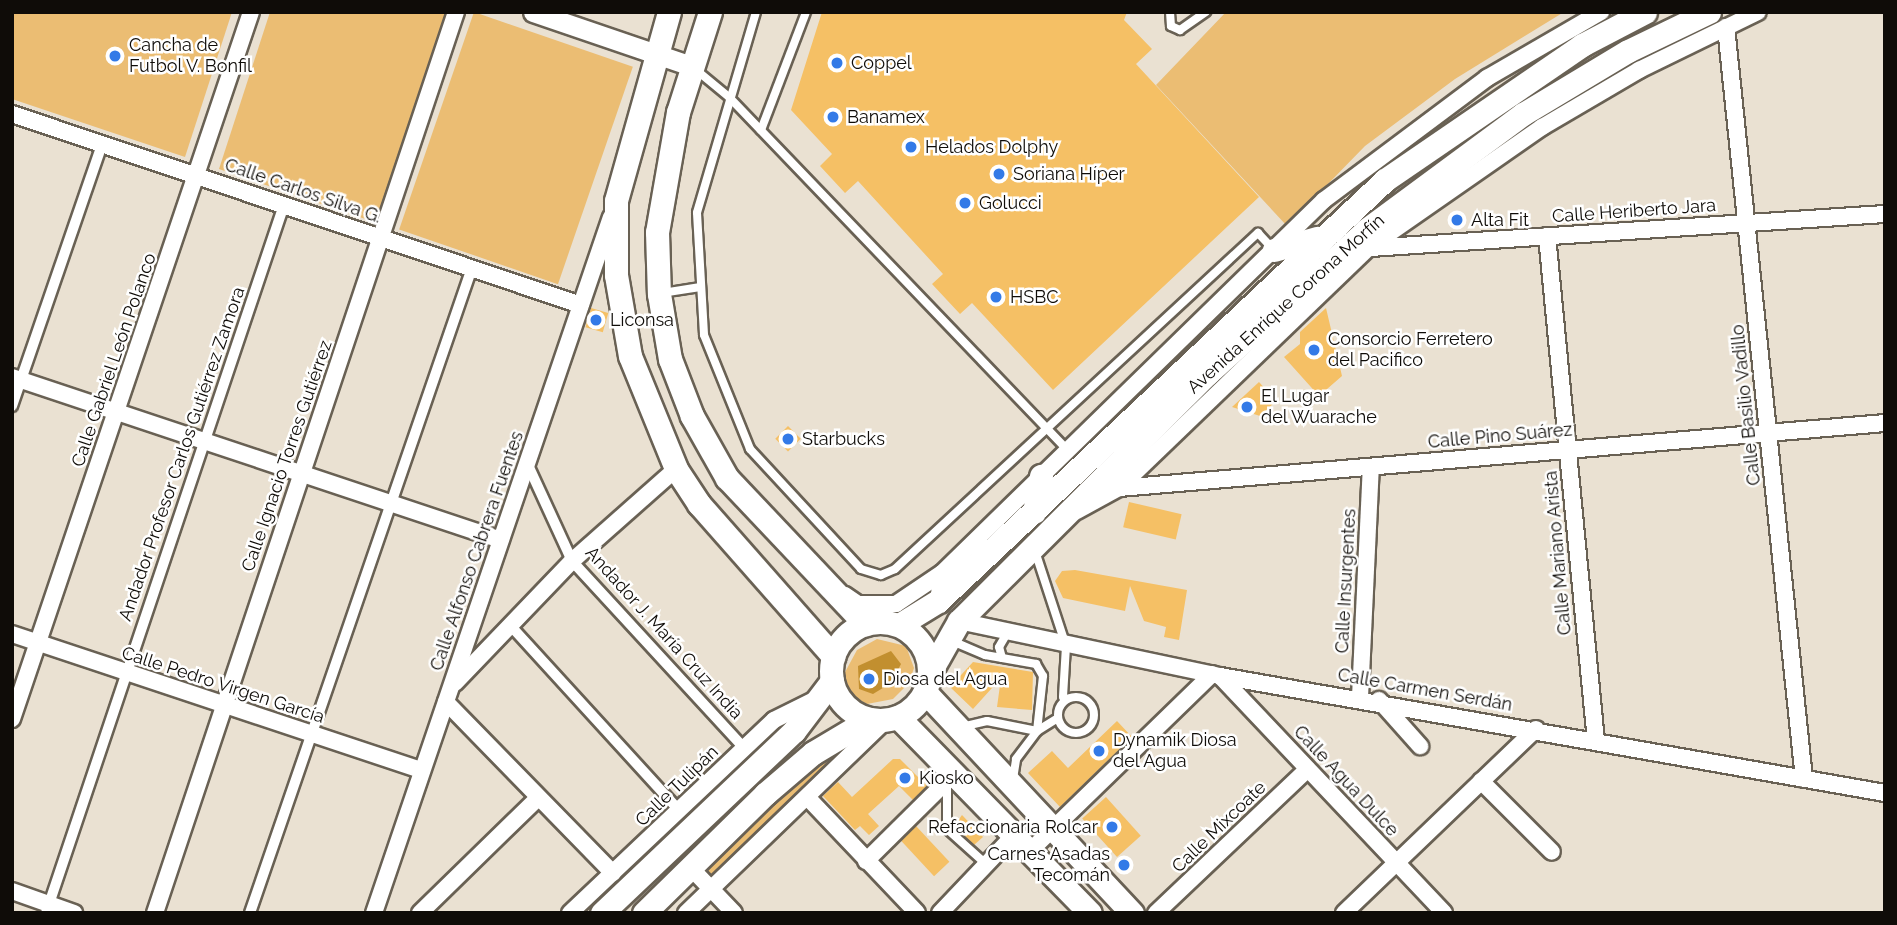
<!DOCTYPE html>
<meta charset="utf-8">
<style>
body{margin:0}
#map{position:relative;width:1897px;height:925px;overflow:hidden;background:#eae1d2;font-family:Raleway,sans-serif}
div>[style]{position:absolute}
.green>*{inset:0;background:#ebbd73;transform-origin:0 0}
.water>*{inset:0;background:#c28f2f}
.building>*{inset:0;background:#f5c065;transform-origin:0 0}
.roads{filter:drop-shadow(2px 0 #696154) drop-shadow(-2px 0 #696154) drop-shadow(0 2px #696154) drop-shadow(0 -2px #696154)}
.service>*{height:8px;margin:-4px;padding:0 4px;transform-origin:4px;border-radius:4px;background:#fff}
.service>.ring{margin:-4px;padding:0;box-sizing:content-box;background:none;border:8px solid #fff;border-radius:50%}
.pedestrian>*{height:10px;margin:-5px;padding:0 5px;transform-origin:5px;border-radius:5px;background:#fff}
.minor>*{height:16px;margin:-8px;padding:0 8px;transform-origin:8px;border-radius:8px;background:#fff}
.tertiary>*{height:19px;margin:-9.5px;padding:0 9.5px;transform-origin:9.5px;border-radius:9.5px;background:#fff}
.primary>*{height:23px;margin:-11.5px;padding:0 11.5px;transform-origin:11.5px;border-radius:11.5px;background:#fff}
.primary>.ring{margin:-11.5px;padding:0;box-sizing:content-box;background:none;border:23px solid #fff;border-radius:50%}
.dots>*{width:19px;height:19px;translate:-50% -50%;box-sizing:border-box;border:4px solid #fff;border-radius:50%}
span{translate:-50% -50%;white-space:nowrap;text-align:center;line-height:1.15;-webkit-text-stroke:5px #fff;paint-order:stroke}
.poi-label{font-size:18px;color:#0f0c08}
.left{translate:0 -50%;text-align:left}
.right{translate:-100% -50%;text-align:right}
.street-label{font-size:18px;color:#0f0c08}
.frame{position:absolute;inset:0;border:14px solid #0f0c08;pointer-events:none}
</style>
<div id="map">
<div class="green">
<i style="clip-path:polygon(12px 12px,232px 12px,185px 157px,12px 99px)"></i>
<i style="clip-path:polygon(270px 12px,447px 12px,377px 223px,219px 169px)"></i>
<i style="left:474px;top:12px;width:168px;height:230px;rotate:19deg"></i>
<i style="clip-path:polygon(1226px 12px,1564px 12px,1455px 79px,1365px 146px,1287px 226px,1156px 85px)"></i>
<i style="clip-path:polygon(877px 639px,906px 646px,914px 668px,909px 683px,893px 699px,867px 704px,851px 696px,844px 674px,857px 650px)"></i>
<i style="clip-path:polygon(840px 747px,850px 751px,710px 878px,701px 868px,768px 802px)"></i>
</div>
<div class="water">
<i style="clip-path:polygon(891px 651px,901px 664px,891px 683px,873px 694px,859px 689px,858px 666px)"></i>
</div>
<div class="building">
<i style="clip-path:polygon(822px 12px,1127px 12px,1124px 20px,1152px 49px,1136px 64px,1259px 197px,1053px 390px,972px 303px,960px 314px,932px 284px,943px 274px,858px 181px,845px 193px,820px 166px,832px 154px,791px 110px)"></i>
<i style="left:591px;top:308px;width:18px;height:20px;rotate:16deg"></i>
<i style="clip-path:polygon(1326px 308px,1342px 376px,1319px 396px,1284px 357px,1300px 344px,1300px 332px)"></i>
<i style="clip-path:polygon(1259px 382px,1276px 401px,1260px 416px,1232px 407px)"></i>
<i style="left:788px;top:426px;width:18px;height:18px;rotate:45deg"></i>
<i style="left:1129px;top:502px;width:54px;height:26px;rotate:13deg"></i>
<i style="clip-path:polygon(1075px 570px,1187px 590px,1179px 640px,1164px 637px,1166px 627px,1144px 621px,1130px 586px,1125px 611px,1063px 598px,1055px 581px,1062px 571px)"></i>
<i style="clip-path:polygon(973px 662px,1033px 672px,1032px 710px,997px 707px,1001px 678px,973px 709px,950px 687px)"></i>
<i style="clip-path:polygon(1117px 721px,1132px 737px,1060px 807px,1028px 773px,1052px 751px,1068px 768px)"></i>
<i style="clip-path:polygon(893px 759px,900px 759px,927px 786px,913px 800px,899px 786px,868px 814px,879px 826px,869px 835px,860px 826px,855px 830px,823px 796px,838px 782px,852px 797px)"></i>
<i style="left:1106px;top:797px;width:52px;height:32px;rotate:48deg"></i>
<i style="clip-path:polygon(962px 815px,983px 837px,974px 845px,954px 826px)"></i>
<i style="left:916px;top:826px;width:49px;height:21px;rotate:47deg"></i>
</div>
<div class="roads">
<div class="service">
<i style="left:756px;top:12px;width:209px;rotate:106.4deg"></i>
<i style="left:697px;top:213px;width:122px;rotate:86.7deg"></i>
<i style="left:704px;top:335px;width:123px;rotate:68deg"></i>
<i style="left:750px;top:449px;width:163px;rotate:47.2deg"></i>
<i style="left:861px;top:569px;width:21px;rotate:17deg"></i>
<i style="left:881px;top:575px;width:15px;rotate:-23deg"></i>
<i style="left:895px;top:569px;width:495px;rotate:-42.8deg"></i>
<i style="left:1258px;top:233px;width:21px;rotate:47deg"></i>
<i style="left:1170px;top:12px;width:14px;rotate:86deg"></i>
<i style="left:1171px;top:26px;width:10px;rotate:24deg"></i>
<i style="left:1180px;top:30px;width:32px;rotate:-35deg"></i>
<i style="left:695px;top:69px;width:44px;rotate:39.5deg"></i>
<i style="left:729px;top:97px;width:488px;rotate:46.2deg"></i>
<i style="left:761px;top:130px;width:126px;rotate:-69.1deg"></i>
<i style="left:662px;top:293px;width:38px;rotate:-9deg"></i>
<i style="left:1034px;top:548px;width:103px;rotate:71.9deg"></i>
<i style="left:1066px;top:646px;width:51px;rotate:93.4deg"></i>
<i style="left:952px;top:641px;width:36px;rotate:23deg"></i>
<i style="left:985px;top:655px;width:52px;rotate:10deg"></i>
<i style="left:1036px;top:664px;width:14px;rotate:60deg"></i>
<i style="left:1043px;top:676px;width:55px;rotate:96.2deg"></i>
<i style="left:1037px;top:731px;width:51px;rotate:-168.7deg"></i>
<i style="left:987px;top:721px;width:27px;rotate:167deg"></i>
<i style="left:1002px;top:658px;width:11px;rotate:-105deg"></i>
<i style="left:999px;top:647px;width:16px;rotate:-60deg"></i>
<i class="ring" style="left:1058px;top:697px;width:28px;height:28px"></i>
<i style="left:1013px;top:779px;width:20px;rotate:-81deg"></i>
<i style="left:1016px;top:759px;width:35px;rotate:-53deg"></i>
<i style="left:1037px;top:731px;width:22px;rotate:-32deg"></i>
<i style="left:947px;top:784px;width:45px;rotate:90deg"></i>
<i style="left:947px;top:829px;width:52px;rotate:41.9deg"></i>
</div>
<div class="pedestrian">
<i style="left:12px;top:406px;width:277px;rotate:-71deg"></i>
<i style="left:527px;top:463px;width:108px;rotate:65.3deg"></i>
<i style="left:572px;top:561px;width:254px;rotate:47.4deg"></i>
<i style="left:509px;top:624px;width:253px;rotate:47.6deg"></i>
<i style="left:46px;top:913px;width:747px;rotate:-71.42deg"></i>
<i style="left:250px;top:913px;width:682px;rotate:-71.01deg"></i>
</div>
<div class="minor">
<i style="left:1726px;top:27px;width:756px;rotate:84.08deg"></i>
<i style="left:12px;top:114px;width:600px;rotate:18.56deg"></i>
<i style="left:1547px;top:236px;width:507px;rotate:84.46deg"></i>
<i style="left:1370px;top:248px;width:516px;rotate:-3.78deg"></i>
<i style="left:12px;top:377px;width:515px;rotate:18.43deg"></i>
<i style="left:1119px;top:488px;width:769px;rotate:-4.85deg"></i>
<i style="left:1077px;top:511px;width:48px;rotate:-28.7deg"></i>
<i style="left:1119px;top:488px;width:346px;rotate:-43.9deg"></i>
<i style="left:1368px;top:248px;width:212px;rotate:-34.8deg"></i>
<i style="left:1542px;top:127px;width:113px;rotate:-30.4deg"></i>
<i style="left:1639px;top:70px;width:132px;rotate:-26deg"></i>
<i style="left:845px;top:595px;width:16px;rotate:35deg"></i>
<i style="left:858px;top:604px;width:38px"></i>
<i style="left:896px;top:604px;width:55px;rotate:-34deg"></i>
<i style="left:938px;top:601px;width:28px;rotate:-82deg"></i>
<i style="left:942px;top:573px;width:534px;rotate:-44.32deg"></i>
<i style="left:1324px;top:200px;width:204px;rotate:-36.8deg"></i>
<i style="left:1487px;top:78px;width:132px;rotate:-30.1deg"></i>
<i style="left:959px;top:621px;width:267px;rotate:11.9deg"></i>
<i style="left:1220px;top:676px;width:675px;rotate:9.98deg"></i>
<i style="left:12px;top:634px;width:432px;rotate:18.4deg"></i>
<i style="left:1220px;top:676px;width:326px;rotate:46.6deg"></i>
<i style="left:455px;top:683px;width:169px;rotate:-46.2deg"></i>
<i style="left:572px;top:561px;width:139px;rotate:-41.5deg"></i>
<i style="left:1360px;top:697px;width:230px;rotate:-87.3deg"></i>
<i style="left:1379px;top:700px;width:62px;rotate:48.3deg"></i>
<i style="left:446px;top:702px;width:239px;rotate:45.7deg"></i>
<i style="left:12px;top:719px;width:746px;rotate:-71.32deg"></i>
<i style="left:1481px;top:781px;width:100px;rotate:45deg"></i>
<i style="left:808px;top:798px;width:158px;rotate:46.5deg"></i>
<i style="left:1030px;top:851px;width:254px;rotate:-44.2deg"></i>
<i style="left:866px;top:861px;width:124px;rotate:-44.7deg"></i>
<i style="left:691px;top:868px;width:62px;rotate:46.3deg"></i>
<i style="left:12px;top:891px;width:66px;rotate:19.5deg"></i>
<i style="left:155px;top:913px;width:950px;rotate:-71.53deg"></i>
<i style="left:374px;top:913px;width:735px;rotate:-71.2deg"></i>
<i style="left:420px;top:913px;width:163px;rotate:-44.3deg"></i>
<i style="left:570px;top:913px;width:281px;rotate:-43.4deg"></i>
<i style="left:774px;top:720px;width:49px;rotate:-26.6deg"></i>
<i style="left:686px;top:913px;width:278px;rotate:-44deg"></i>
<i style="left:940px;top:913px;width:108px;rotate:-46.5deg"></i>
<i style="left:1156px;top:913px;width:209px;rotate:-43.5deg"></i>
<i style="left:1344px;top:913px;width:266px;rotate:-43.8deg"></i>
</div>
<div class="tertiary">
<i style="left:533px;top:12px;width:168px;rotate:18.8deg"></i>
</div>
<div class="primary">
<i style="left:669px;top:12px;width:196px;rotate:105.7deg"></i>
<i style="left:616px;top:201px;width:74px;rotate:90deg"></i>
<i style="left:616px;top:275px;width:82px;rotate:80.2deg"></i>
<i style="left:630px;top:356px;width:122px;rotate:67.8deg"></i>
<i style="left:676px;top:469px;width:42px;rotate:56.7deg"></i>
<i style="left:699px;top:504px;width:203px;rotate:48.6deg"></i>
<i style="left:710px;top:12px;width:105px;rotate:107.7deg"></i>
<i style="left:678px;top:112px;width:122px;rotate:99.9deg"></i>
<i style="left:657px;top:232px;width:62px;rotate:88.2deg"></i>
<i style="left:659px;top:294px;width:66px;rotate:80.4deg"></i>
<i style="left:670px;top:359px;width:61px;rotate:68.9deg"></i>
<i style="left:692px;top:416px;width:71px;rotate:60.6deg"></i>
<i style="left:727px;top:478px;width:201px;rotate:46.6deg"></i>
<i style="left:1274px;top:250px;width:45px;rotate:-15.6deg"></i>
<i style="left:1034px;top:512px;width:37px;rotate:-79deg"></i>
<i class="ring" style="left:831px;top:622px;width:75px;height:75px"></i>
<i style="left:899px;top:625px;width:46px;rotate:-31.6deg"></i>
<i style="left:938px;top:601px;width:614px;rotate:-43.28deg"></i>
<i style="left:1385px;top:180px;width:239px;rotate:-34.4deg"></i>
<i style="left:1582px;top:45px;width:71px;rotate:-27.6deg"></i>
<i style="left:929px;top:674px;width:61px;rotate:-60.5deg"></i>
<i style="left:959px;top:621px;width:351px;rotate:-44.9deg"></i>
<i style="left:1208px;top:373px;width:213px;rotate:-42.1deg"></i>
<i style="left:1366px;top:230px;width:195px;rotate:-36.5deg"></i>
<i style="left:1523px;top:114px;width:122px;rotate:-31deg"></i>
<i style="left:1628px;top:51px;width:90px;rotate:-25.7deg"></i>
<i style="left:925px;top:692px;width:303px;rotate:46.9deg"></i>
<i style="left:898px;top:717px;width:274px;rotate:45.6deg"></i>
<i style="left:602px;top:913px;width:265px;rotate:-43.5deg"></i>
<i style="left:794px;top:731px;width:63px;rotate:-52.8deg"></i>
<i style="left:644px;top:913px;width:170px;rotate:-44.5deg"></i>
<i style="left:765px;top:794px;width:63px;rotate:-40.5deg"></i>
<i style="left:813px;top:753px;width:66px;rotate:-30.8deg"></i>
</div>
</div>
<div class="dots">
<i style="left:115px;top:56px;background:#337ae7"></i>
<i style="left:837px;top:63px;background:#337ae7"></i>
<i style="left:833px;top:117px;background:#337ae7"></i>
<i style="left:911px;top:147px;background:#337ae7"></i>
<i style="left:999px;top:174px;background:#337ae7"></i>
<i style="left:965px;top:203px;background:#337ae7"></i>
<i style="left:1457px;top:220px;background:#337ae7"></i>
<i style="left:996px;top:297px;background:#337ae7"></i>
<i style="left:596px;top:320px;background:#337ae7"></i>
<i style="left:1314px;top:350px;background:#337ae7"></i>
<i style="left:1247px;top:407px;background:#337ae7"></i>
<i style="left:788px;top:439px;background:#337ae7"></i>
<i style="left:869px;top:679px;background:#337ae7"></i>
<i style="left:1099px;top:751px;background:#337ae7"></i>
<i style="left:905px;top:778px;background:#337ae7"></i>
<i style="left:1112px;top:827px;background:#337ae7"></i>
<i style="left:1124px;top:865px;background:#337ae7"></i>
</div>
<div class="poi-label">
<span class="left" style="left:129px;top:56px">Cancha de<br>Futbol V. Bonfil</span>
<span class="left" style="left:851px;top:63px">Coppel</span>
<span class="left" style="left:847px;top:117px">Banamex</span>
<span class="left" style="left:925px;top:147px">Helados Dolphy</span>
<span class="left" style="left:1013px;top:174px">Soriana Híper</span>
<span class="left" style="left:979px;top:203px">Golucci</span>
<span class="left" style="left:1471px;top:220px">Alta Fit</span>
<span class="left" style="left:1010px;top:297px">HSBC</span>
<span class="left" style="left:610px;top:320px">Liconsa</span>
<span class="left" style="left:1328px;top:350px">Consorcio Ferretero<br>del Pacifico</span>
<span class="left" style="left:1261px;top:407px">El Lugar<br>del Wuarache</span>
<span class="left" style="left:802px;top:439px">Starbucks</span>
<span class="left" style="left:883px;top:679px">Diosa del Agua</span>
<span class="left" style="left:1113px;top:751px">Dynamik Diosa<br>del Agua</span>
<span class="left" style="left:919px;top:778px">Kiosko</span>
<span class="right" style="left:1098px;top:827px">Refaccionaria Rolcar</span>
<span class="right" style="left:1110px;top:865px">Carnes Asadas<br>Tecomán</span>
</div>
<div class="street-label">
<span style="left:303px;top:191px;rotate:19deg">Calle Carlos Silva G.</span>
<span style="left:1634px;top:211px;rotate:-4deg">Calle Heriberto Jara</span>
<span style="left:1286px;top:304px;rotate:-42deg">Avenida Enrique Corona Morfín</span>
<span style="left:114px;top:360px;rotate:-71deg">Calle Gabriel León Polanco</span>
<span style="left:1746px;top:405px;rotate:-96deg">Calle Basilio Vadillo</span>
<span style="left:1500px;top:436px;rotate:-5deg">Calle Pino Suárez</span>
<span style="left:182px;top:454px;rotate:-71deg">Andador Profesor Carlos Gutiérrez Zamora</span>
<span style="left:287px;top:456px;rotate:-71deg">Calle Ignacio Torres Gutiérrez</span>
<span style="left:477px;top:551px;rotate:-71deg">Calle Alfonso Cabrera Fuentes</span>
<span style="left:1558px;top:553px;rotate:-95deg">Calle Mariano Arista</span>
<span style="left:1346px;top:581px;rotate:-87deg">Calle Insurgentes</span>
<span style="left:664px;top:633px;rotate:48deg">Andador J. María Cruz India</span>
<span style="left:223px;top:685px;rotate:18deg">Calle Pedro Virgen García</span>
<span style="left:1425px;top:690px;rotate:10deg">Calle Carmen Serdán</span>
<span style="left:1346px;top:781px;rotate:47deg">Calle Agua Dulce</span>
<span style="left:677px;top:786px;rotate:-44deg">Calle Tulipán</span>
<span style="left:1219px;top:827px;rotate:-44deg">Calle Mixcoate</span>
</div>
<div class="frame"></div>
</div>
